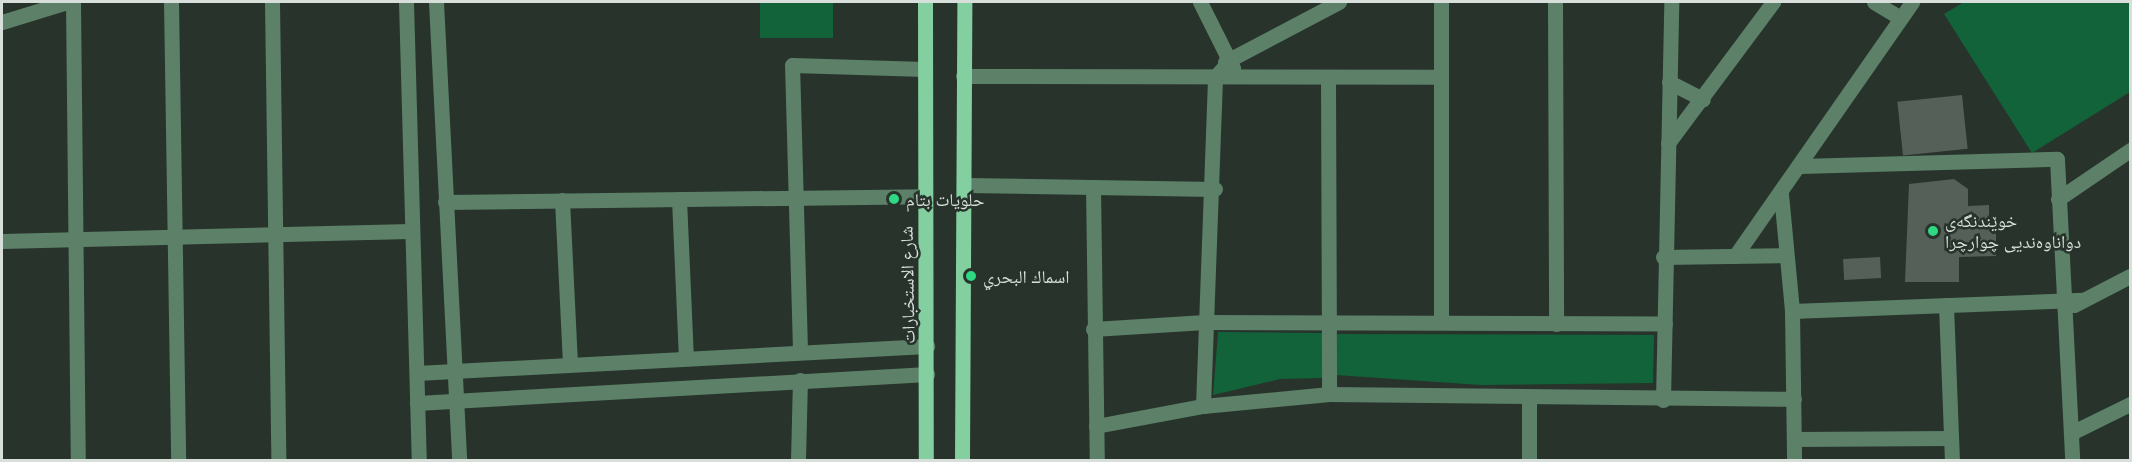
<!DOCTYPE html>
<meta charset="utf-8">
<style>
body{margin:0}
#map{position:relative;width:2132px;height:462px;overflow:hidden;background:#27332b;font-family:"Noto Sans","Noto Naskh Arabic",sans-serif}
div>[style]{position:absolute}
.green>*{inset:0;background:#126339;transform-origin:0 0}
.building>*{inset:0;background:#556158;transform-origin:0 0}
.minor>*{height:15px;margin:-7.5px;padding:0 7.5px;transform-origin:7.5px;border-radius:7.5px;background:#5c8068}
.major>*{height:15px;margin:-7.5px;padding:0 7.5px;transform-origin:7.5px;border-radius:7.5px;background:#83cf9f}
.dots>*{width:16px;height:16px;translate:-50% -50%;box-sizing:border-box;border:3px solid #27332b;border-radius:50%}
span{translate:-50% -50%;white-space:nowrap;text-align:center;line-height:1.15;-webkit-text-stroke:5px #27332b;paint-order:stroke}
.poi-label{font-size:18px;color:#d8dfda}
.left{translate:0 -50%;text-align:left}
.street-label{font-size:18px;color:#d8dfda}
.frame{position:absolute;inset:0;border:3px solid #d8dfda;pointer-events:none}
</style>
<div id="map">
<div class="green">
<i style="left:760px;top:2px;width:73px;height:36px"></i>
<i style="clip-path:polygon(1964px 2px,2130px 2px,2130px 92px,2032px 153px,1944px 14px)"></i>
<i style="clip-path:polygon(1218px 332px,1323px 333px,1322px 378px,1280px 379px,1213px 395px)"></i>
<i style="clip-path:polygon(1337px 334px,1654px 335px,1653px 383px,1481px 385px,1336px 375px)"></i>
</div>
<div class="building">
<i style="left:1962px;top:95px;width:54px;height:65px;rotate:84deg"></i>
<i style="clip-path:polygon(1954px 179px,1968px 189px,1968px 206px,1989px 205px,1989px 222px,1996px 222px,1996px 256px,1959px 257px,1959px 282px,1905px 282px,1909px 184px)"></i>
<i style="left:1880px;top:257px;width:21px;height:37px;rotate:87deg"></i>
</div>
<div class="minor">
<i style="left:73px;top:2px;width:458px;rotate:89.4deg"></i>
<i style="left:171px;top:2px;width:458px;rotate:89.1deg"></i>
<i style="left:272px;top:2px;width:458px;rotate:89.2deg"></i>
<i style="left:406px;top:2px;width:458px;rotate:88.4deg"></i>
<i style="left:436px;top:2px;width:459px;rotate:87.1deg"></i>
<i style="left:1200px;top:2px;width:74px;rotate:63.4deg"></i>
<i style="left:1555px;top:2px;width:322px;rotate:89.8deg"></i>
<i style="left:1874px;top:2px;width:31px;rotate:31deg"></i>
<i style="left:2px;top:22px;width:68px;rotate:-17.1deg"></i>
<i style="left:1225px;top:62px;width:129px;rotate:-27.8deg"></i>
<i style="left:963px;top:76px;width:478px;rotate:0.1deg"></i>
<i style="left:1328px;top:77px;width:317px;rotate:89.8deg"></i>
<i style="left:1669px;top:82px;width:38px;rotate:27deg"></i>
<i style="left:1668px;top:143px;width:176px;rotate:-53.3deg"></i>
<i style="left:1800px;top:166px;width:257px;rotate:-1.6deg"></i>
<i style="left:2057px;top:159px;width:301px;rotate:87.1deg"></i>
<i style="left:964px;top:185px;width:251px;rotate:0.9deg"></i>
<i style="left:1093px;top:187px;width:273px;rotate:89.2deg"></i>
<i style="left:1781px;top:194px;width:118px;rotate:84.6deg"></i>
<i style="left:1792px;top:311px;width:149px;rotate:89.2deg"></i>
<i style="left:679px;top:199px;width:159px;rotate:87.5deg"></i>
<i style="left:2058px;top:199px;width:87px;rotate:-34.2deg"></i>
<i style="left:562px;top:200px;width:164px;rotate:87.2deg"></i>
<i style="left:445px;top:202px;width:480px;rotate:-0.7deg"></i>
<i style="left:2px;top:241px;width:408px;rotate:-1.4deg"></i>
<i style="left:1735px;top:256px;width:310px;rotate:-55.1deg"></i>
<i style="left:1663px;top:257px;width:123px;rotate:-0.9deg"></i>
<i style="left:1946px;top:305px;width:155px;rotate:87.8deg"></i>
<i style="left:2074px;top:305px;width:63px;rotate:-27.4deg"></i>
<i style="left:1792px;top:311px;width:291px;rotate:-2.2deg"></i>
<i style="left:1441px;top:322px;width:320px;rotate:-90deg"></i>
<i style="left:1093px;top:329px;width:112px;rotate:-3.6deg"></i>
<i style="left:1205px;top:322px;width:460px;rotate:0.2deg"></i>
<i style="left:800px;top:350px;width:285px;rotate:-91.6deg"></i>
<i style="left:792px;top:65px;width:133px;rotate:1.7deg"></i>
<i style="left:417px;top:373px;width:511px;rotate:-3.03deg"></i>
<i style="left:1663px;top:400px;width:398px;rotate:-88.8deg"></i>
<i style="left:417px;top:403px;width:511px;rotate:-3.25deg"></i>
<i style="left:1203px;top:406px;width:329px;rotate:-87.9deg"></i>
<i style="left:1215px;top:77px;width:25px;rotate:-48deg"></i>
<i style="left:1096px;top:426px;width:109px;rotate:-10.6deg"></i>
<i style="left:1203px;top:406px;width:127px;rotate:-5.4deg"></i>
<i style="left:1329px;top:394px;width:465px;rotate:0.6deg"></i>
<i style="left:2071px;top:433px;width:66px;rotate:-26.2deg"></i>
<i style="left:1794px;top:439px;width:157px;rotate:-0.4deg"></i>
<i style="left:798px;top:460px;width:80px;rotate:-88.6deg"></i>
<i style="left:1529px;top:460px;width:60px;rotate:-90deg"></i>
</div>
<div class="major">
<i style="left:925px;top:2px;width:458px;rotate:89.9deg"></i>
<i style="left:962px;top:460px;width:458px;rotate:-89.7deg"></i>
</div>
<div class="dots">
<i style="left:894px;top:199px;background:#2fd883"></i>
<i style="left:1933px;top:231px;background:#2fd883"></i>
<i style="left:971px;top:276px;background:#2fd883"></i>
</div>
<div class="poi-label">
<span class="left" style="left:906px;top:199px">حلويات بتام</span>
<span class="left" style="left:1945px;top:231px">خوێندنگەی<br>دواناوەندیی چوارچرا</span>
<span class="left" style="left:983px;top:276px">اسماك البحري</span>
</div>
<div class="street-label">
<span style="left:907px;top:285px;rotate:-91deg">شارع الاستخبارات</span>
</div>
<div class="frame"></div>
</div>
